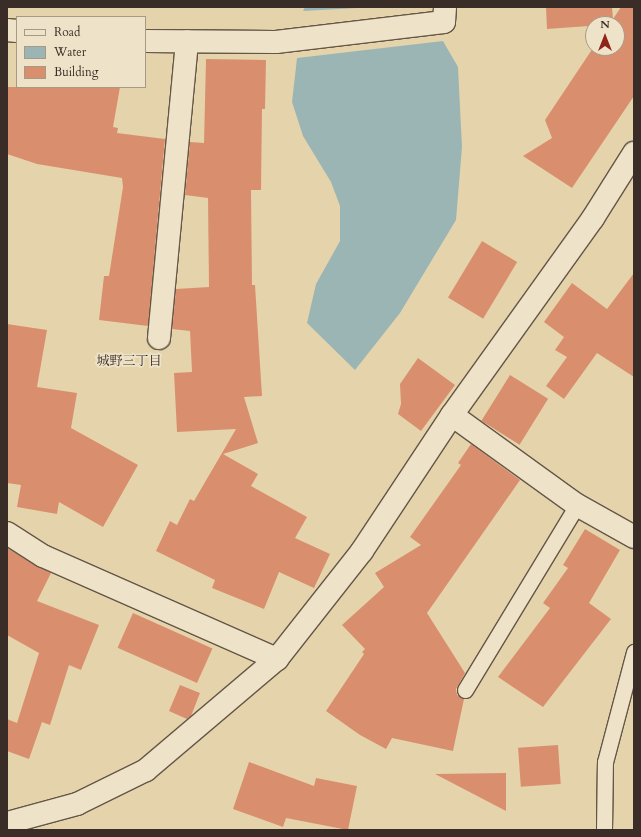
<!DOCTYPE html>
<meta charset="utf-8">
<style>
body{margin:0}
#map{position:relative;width:641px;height:837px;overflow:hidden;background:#e5d4ab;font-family:Cardo,"Noto Serif JP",serif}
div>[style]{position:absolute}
.water>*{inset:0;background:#9bb5b5}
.building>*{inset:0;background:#d98f6e;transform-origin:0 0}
.roads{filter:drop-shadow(1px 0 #655647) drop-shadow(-1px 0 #655647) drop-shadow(0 1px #655647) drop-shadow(0 -1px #655647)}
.service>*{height:15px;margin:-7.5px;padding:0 7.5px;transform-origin:7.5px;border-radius:7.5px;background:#eee3c8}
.minor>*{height:22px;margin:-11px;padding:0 11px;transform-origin:11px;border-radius:11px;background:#eee3c8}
span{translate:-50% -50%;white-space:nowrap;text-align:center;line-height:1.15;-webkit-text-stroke:3.5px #eee3c8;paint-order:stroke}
.neighbourhood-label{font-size:13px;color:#3a2c26}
.frame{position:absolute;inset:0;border:8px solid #3a2c26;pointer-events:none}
.legend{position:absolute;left:16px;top:16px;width:130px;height:72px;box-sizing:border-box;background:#eee3c8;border:1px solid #a69a87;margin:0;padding:5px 7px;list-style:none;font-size:12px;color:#3a2c26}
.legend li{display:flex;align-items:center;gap:8px;height:20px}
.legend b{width:20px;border:1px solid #a69a87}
.north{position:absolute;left:585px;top:16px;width:40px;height:40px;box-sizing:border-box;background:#eee3c8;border:1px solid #a69a87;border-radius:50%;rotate:0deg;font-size:11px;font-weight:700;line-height:16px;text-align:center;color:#3a2c26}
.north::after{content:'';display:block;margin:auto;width:14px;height:18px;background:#8f2418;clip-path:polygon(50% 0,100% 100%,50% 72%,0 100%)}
</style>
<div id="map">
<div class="water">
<i style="clip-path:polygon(305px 7px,376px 7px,303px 11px)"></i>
<i style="clip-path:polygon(443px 41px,458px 67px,462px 147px,456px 220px,400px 313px,355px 370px,307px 323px,316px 284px,340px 241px,340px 206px,331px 182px,303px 136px,292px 102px,297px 58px)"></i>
</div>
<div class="building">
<i style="clip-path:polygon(546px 7px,612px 7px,613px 19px,621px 7px,634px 7px,634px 96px,572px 188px,523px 156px,552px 138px,545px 120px,593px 48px,617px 48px,617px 24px,547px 29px)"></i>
<i style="clip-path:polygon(206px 59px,266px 60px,265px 109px,262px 109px,261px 190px,251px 190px,252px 285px,255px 285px,262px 396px,244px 397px,258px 443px,223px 454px,258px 474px,251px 486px,307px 517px,295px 538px,330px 554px,314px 588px,279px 572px,264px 609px,212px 588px,215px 580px,156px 551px,170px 521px,177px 525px,190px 499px,194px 501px,236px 429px,177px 432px,174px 373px,192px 372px,190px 331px,172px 329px,176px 289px,209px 287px,208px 198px,185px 195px,190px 142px,204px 143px)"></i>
<i style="clip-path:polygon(7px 87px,120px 87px,113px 127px,118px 128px,117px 133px,165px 139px,148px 326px,99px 320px,104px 276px,109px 276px,123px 187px,122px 178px,37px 164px,7px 154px)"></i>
<i style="left:482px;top:241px;width:41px;height:66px;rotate:31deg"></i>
<i style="clip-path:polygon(634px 273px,634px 377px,597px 353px,564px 399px,546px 386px,567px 357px,555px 350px,564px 337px,544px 322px,572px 283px,607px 309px)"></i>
<i style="clip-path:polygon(7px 324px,47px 330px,37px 387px,77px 393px,71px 428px,138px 465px,103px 527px,59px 502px,57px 514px,17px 507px,21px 485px,7px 483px)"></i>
<i style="clip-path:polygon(418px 358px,455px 385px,421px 431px,398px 414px,401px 404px,400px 384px)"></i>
<i style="left:510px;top:375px;width:45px;height:54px;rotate:32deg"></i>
<i style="clip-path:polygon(471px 444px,520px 480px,427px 613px,465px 673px,456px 689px,457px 695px,464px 699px,453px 751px,392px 738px,386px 749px,360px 735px,326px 711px,364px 654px,362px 652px,365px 649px,342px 625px,384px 587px,375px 573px,421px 545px,410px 537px,461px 465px,458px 463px)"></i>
<i style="clip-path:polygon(585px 529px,620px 550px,589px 603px,611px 619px,543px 707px,498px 677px,550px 608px,543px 603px,568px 568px,563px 565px)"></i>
<i style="clip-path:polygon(7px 548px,51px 573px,37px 601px,99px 625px,81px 670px,69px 665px,50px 725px,42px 722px,29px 759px,7px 751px,7px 719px,17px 723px,39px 653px,7px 635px)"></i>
<i style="left:133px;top:613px;width:87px;height:38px;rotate:24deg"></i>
<i style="clip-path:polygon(180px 685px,200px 693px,191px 716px,187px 719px,169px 711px)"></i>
<i style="left:558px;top:745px;width:39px;height:40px;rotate:86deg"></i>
<i style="clip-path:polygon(249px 762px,314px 786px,316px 778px,357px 786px,348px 830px,286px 818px,283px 827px,233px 809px)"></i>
<i style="clip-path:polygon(506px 773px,506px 811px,435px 774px)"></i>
</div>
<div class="roads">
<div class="service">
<i style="left:465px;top:690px;width:216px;rotate:-58.8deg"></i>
<i style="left:604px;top:830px;width:68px;rotate:-89.2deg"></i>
<i style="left:605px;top:762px;width:114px;rotate:-75.2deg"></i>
</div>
<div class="minor">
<i style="left:7px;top:30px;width:10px;rotate:6deg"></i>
<i style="left:145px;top:41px;width:131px;rotate:0.4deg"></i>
<i style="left:276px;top:42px;width:169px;rotate:-6.8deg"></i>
<i style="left:444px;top:22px;width:15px;rotate:-86deg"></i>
<i style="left:159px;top:338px;width:298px;rotate:-84.6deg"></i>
<i style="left:452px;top:415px;width:154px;rotate:35.8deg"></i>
<i style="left:577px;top:505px;width:65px;rotate:29.3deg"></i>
<i style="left:7px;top:533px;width:43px;rotate:32.6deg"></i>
<i style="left:43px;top:556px;width:256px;rotate:23.8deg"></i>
<i style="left:7px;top:823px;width:73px;rotate:-15.2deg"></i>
<i style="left:77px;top:804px;width:77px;rotate:-26.2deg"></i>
<i style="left:146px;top:770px;width:172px;rotate:-40.3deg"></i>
<i style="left:277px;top:659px;width:137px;rotate:-51.8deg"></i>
<i style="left:362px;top:551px;width:163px;rotate:-56.5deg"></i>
<i style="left:452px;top:415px;width:242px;rotate:-54.4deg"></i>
<i style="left:593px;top:218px;width:77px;rotate:-57.8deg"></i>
</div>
</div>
<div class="neighbourhood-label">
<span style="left:129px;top:361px">城野三丁目</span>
</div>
<div class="frame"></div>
<ul class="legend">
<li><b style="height:5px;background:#eee3c8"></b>Road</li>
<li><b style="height:11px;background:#9bb5b5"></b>Water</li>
<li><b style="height:11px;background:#d98f6e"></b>Building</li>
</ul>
<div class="north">N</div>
</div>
